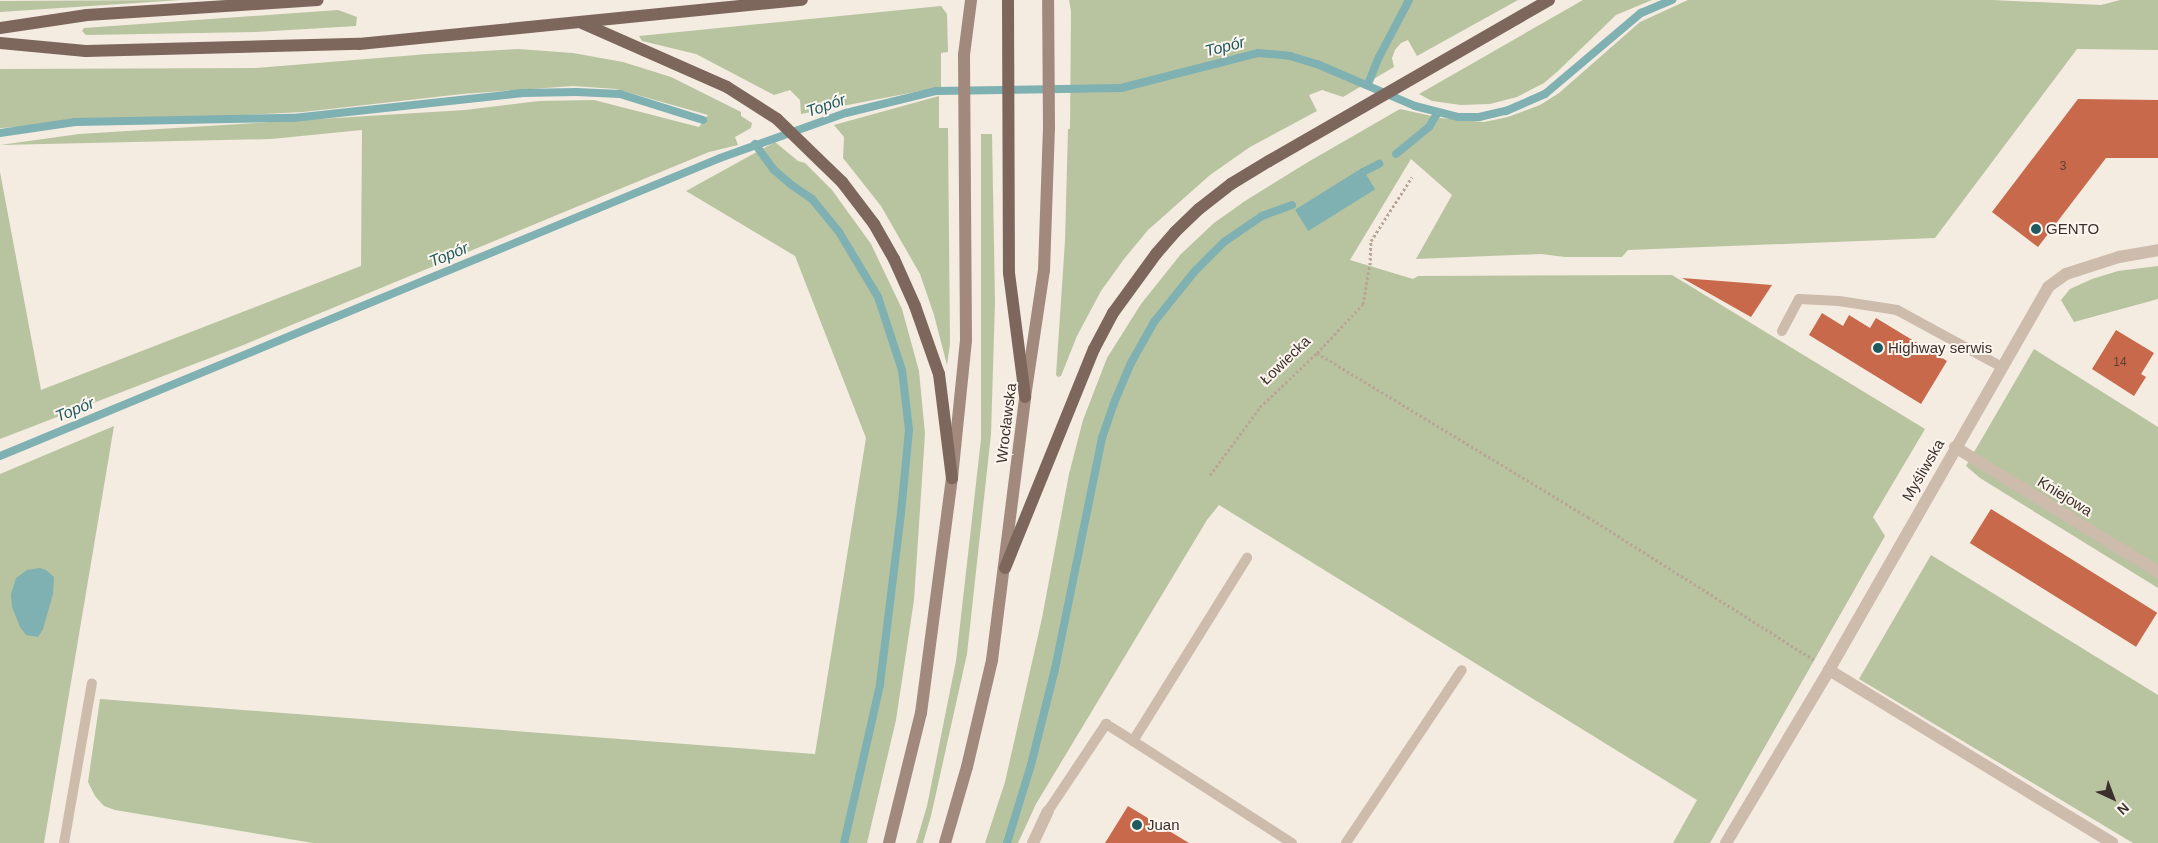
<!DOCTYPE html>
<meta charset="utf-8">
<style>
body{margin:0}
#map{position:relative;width:2158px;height:843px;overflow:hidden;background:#f4ebe1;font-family:Arial,sans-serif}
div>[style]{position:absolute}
.green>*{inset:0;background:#b8c4a0}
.water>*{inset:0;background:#7fb0b2;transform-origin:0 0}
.stream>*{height:8px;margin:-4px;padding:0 4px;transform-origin:4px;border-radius:4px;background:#7fb0b2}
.building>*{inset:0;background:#c8694b;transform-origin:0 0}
.path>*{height:3px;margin-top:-1.5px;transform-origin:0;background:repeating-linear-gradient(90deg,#b9a596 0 2.5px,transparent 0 5px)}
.service>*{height:10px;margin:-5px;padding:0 5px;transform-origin:5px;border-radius:5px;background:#cdbbac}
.minor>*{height:12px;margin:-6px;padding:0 6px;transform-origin:6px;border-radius:6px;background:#cdbbac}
.secondary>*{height:12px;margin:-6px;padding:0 6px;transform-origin:6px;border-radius:6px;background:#a18a7d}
.primary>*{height:12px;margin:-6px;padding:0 6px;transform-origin:6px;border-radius:6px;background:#7d675c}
.dots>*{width:14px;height:14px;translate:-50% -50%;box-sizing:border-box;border:2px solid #fbf5ee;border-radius:50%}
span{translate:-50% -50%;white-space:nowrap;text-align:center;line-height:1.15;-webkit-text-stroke:4px #fbf5ee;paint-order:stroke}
.number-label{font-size:12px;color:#5e3e33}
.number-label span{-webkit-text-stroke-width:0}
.poi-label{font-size:15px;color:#3b302b}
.left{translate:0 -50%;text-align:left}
.street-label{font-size:15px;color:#3b302b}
.water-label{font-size:16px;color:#1f5a5e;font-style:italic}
.north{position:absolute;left:2088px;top:773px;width:50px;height:50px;-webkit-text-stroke:4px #fbf5ee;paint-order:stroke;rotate:137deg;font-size:14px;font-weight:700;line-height:20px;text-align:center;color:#3b302b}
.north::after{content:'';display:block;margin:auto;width:18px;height:22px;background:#3b302b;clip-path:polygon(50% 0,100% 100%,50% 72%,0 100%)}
</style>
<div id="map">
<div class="green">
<i style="clip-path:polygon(181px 0,121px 4px,0 12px,0 1px)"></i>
<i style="clip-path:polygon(1069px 0,1518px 0,1417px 56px,1408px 40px,1401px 43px,1395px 50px,1392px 58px,1394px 67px,1343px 97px,1322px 90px,1309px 95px,1317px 111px,1250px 147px,1210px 175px,1148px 230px,1124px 259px,1101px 291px,1077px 336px,1061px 376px,1058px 377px,1056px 375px,1065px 241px,1068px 129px,1070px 129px,1071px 11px)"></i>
<i style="clip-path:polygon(1583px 0,1652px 0,1616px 15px,1558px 71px,1544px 83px,1517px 97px,1490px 104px,1461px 105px,1432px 101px,1419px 94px)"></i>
<i style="clip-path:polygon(1688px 0,1992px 0,2101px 5px,2120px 0,2158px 0,2158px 50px,2077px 49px,1935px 238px,1628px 250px,1622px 257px,1565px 257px,1541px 254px,1416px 259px,1452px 195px,1411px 159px,1350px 260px,1413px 279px,1418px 276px,1672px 275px,1925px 429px,1873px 517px,1885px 536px,1710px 843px,1673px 843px,1697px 800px,1219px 505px,1207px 520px,1036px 804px,1018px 843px,985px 843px,1005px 782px,1042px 618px,1069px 474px,1083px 420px,1107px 358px,1141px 304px,1181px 254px,1214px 223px,1245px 201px,1308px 162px,1400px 109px,1441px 118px,1484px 122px,1508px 117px,1540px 105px,1559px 93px,1640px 22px)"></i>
<i style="clip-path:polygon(941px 6px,947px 14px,948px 52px,941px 53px,941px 87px,801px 114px,800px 100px,790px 90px,774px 95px,696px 54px,642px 41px,639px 36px)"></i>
<i style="clip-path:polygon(338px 10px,357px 17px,356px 26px,256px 32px,86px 35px,82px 31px,84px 28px)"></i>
<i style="clip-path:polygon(518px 49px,573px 53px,623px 62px,671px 77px,741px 112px,741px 116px,752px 123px,751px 128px,735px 137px,738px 145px,709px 152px,241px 346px,0 439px,0 172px,41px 390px,361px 266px,362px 130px,271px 139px,0 145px,79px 134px,465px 110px,539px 101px,594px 100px,699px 127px,708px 115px,616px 89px,573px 86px,462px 94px,303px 112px,0 128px,0 69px,256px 68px,428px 54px)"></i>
<i style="clip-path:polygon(939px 96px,939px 128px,948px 128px,950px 344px,947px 365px,934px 315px,920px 274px,881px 206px,843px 158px,844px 137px,834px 125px)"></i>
<i style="clip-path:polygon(981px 134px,992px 134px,995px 302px,991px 434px,967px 654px,931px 816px,923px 843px,916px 843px,927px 806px,956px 661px,981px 439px)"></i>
<i style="clip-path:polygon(775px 142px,798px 161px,805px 163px,832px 190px,871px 244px,902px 309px,919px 371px,925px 434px,914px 600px,896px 720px,867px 843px,313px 843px,115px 810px,104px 806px,95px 796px,88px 782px,100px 699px,815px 754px,866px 438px,795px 256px,686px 191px)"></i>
<i style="clip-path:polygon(2158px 266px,2158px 299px,2074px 322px,2061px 300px,2070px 289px,2092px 279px,2118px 271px)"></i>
<i style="clip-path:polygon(2034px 349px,2158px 427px,2158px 588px,1980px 478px,1966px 466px)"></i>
<i style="clip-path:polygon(114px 426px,44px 843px,0 843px,0 474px)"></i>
<i style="clip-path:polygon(1931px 555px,2158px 695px,2158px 843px,2133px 843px,1859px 679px)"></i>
</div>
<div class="water">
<i style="left:1362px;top:168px;width:25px;height:79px;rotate:58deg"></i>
<i style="clip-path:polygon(40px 568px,46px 570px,54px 577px,53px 594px,43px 629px,38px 637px,26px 635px,20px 627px,12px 607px,11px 594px,16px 578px,27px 570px)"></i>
</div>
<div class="stream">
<i style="left:1368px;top:84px;width:29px;rotate:-68deg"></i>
<i style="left:1379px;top:57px;width:64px;rotate:-62.2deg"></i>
<i style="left:0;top:133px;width:76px;rotate:-8.3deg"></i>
<i style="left:75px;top:122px;width:218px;rotate:-1.1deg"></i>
<i style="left:293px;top:118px;width:231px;rotate:-6.2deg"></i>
<i style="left:523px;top:93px;width:53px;rotate:-1.1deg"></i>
<i style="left:576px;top:92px;width:44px;rotate:2.6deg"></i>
<i style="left:620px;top:94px;width:87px;rotate:17.4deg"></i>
<i style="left:755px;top:144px;width:31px;rotate:54deg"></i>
<i style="left:773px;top:169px;width:23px;rotate:41deg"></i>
<i style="left:790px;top:184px;width:27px;rotate:34deg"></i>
<i style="left:812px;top:199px;width:43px;rotate:50.7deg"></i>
<i style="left:839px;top:232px;width:76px;rotate:59deg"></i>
<i style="left:878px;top:297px;width:77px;rotate:71.8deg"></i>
<i style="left:902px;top:370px;width:60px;rotate:83.3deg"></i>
<i style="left:909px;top:430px;width:83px;rotate:95.5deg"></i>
<i style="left:901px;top:513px;width:173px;rotate:97deg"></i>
<i style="left:880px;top:685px;width:162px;rotate:102.8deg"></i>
<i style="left:1396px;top:154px;width:43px;rotate:-39.3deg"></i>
<i style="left:1429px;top:127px;width:17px;rotate:-59deg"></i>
<i style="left:1365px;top:171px;width:16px;rotate:-27deg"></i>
<i style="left:0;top:456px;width:779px;rotate:-22.48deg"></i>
<i style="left:720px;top:158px;width:134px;rotate:-19.7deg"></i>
<i style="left:846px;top:113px;width:93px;rotate:-13.7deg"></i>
<i style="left:936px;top:91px;width:185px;rotate:-0.9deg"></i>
<i style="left:1121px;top:88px;width:141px;rotate:-14.3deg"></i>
<i style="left:1258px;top:53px;width:32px;rotate:5deg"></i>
<i style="left:1290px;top:56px;width:28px;rotate:17deg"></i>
<i style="left:1317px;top:64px;width:107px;rotate:23.2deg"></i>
<i style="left:1415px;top:106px;width:44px;rotate:14.3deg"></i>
<i style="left:1458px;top:117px;width:21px"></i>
<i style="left:1479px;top:117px;width:28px;rotate:-13deg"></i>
<i style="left:1506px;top:111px;width:43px;rotate:-23.6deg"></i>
<i style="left:1545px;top:94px;width:126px;rotate:-40.2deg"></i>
<i style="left:1641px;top:13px;width:34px;rotate:-23deg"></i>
<i style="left:1007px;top:843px;width:82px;rotate:-72.9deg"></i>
<i style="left:1031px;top:765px;width:99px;rotate:-76deg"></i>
<i style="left:1055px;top:669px;width:236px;rotate:-78.5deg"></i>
<i style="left:1102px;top:438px;width:37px;rotate:-71deg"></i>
<i style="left:1114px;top:403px;width:43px;rotate:-67deg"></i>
<i style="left:1131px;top:363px;width:47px;rotate:-60.7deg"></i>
<i style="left:1154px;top:322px;width:65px;rotate:-51.2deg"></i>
<i style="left:1195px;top:271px;width:41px;rotate:-45deg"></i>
<i style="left:1224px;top:242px;width:46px;rotate:-34.4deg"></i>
<i style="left:1262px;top:216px;width:32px;rotate:-20deg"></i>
</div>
<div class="building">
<i style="clip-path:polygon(2078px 99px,2158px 100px,2158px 158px,2106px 158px,2038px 247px,1992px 212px)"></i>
<i style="clip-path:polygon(1682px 278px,1772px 285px,1751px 317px)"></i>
<i style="clip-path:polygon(1822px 313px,1843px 326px,1849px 315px,1870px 328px,1876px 318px,1947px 361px,1921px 404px,1809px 335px)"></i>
<i style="clip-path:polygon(2116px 330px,2154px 353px,2141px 374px,2146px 377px,2134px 396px,2092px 369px)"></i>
<i style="left:1991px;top:509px;width:196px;height:40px;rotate:32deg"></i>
<i style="clip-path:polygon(1128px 806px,1189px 843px,1105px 843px)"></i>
</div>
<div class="path">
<i style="left:1317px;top:353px;width:317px;rotate:31.2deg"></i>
<i style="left:1588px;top:517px;width:267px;rotate:32.3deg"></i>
<i style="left:1210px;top:475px;width:84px;rotate:-53.7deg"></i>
<i style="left:1260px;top:407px;width:79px;rotate:-43.5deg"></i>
<i style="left:1317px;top:353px;width:67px;rotate:-46.8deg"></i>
<i style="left:1363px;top:304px;width:40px;rotate:-80deg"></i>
<i style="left:1370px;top:265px;width:24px;rotate:-88deg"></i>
<i style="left:1371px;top:241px;width:76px;rotate:-57.4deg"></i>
</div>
<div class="service">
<i style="left:1782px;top:331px;width:36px;rotate:-62deg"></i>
<i style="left:1799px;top:299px;width:40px;rotate:2.9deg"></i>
<i style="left:1839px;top:301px;width:59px;rotate:8.8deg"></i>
<i style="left:1897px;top:310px;width:119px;rotate:28.5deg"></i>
<i style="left:1133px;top:741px;width:189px;rotate:32.7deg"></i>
<i style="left:1048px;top:811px;width:105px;rotate:-56.3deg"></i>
<i style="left:1106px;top:724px;width:32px;rotate:32deg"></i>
<i style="left:1133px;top:741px;width:216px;rotate:-58.1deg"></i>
<i style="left:64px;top:843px;width:162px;rotate:-80.1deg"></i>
<i style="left:1346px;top:843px;width:208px;rotate:-56.2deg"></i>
</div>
<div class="minor">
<i style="left:1955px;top:447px;width:238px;rotate:31.6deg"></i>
<i style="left:1829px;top:670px;width:332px;rotate:31.4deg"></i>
<i style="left:1033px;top:843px;width:35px;rotate:-65deg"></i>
<i style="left:1726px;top:843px;width:201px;rotate:-59.2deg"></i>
<i style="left:1829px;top:670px;width:441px;rotate:-60.2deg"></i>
<i style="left:2048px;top:287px;width:22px;rotate:-36deg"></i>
<i style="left:2066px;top:274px;width:56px;rotate:-17.8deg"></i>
<i style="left:2119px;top:257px;width:40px;rotate:-10deg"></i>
</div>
<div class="secondary">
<i style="left:889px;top:843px;width:134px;rotate:-76.2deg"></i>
<i style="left:921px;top:713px;width:237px;rotate:-82.5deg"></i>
<i style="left:952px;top:478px;width:138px;rotate:-84.2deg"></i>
<i style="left:966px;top:341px;width:286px;rotate:-90.4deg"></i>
<i style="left:964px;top:55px;width:55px;rotate:-82.7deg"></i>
<i style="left:945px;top:843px;width:79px;rotate:-73.9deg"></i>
<i style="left:967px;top:767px;width:110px;rotate:-76.8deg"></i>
<i style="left:992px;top:660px;width:265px;rotate:-82.8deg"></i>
<i style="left:1025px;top:397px;width:128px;rotate:-81.5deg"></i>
<i style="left:1044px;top:270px;width:141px;rotate:-88deg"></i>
<i style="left:1049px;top:129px;width:129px;rotate:-90.4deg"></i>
</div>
<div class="primary">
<i style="left:1008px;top:0;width:273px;rotate:89.8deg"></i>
<i style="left:1009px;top:273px;width:125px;rotate:82.6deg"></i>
<i style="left:582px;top:23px;width:158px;rotate:23.8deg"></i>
<i style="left:727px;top:87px;width:59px;rotate:32.6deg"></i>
<i style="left:777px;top:119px;width:91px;rotate:44.1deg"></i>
<i style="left:842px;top:182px;width:53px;rotate:52.7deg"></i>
<i style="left:874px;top:224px;width:40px;rotate:60.3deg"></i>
<i style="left:894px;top:259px;width:51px;rotate:65.9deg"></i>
<i style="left:915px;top:306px;width:72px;rotate:70.6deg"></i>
<i style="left:939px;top:374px;width:105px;rotate:82.9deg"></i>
<i style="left:0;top:28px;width:88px;rotate:-8.5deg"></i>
<i style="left:87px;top:15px;width:231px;rotate:-3.7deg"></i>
<i style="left:0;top:43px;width:86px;rotate:5.3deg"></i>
<i style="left:86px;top:51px;width:273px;rotate:-1.5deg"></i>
<i style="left:359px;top:44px;width:445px;rotate:-5.7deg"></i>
<i style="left:1005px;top:568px;width:236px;rotate:-67.9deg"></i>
<i style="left:1094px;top:349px;width:41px;rotate:-62.2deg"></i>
<i style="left:1113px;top:313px;width:73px;rotate:-53.9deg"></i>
<i style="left:1156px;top:254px;width:29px;rotate:-49deg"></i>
<i style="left:1175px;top:232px;width:33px;rotate:-44deg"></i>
<i style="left:1199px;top:209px;width:41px;rotate:-38deg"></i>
<i style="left:1231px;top:184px;width:44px;rotate:-31.2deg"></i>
<i style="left:1269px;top:161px;width:323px;rotate:-29.9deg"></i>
</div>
<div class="dots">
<i style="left:2036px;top:229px;background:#1f5a5e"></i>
<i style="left:1878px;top:348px;background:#1f5a5e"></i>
<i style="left:1137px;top:825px;background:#1f5a5e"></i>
</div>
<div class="number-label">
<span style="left:2063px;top:167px">3</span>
<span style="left:2120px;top:363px">14</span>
</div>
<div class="poi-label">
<span class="left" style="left:2046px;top:229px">GENTO</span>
<span class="left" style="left:1888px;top:348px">Highway serwis</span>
<span class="left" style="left:1147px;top:825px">Juan</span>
</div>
<div class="street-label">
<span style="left:1285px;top:360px;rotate:-44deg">Łowiecka</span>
<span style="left:1006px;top:423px;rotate:-83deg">Wrocławska</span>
<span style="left:1923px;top:470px;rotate:-60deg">Myśliwska</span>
<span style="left:2065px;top:496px;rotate:32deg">Kniejowa</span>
</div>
<div class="water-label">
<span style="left:1225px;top:47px;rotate:-14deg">Topór</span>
<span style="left:826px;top:106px;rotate:-19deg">Topór</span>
<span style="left:449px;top:255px;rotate:-22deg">Topór</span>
<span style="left:75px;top:410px;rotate:-22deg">Topór</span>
</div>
<div class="north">N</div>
</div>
